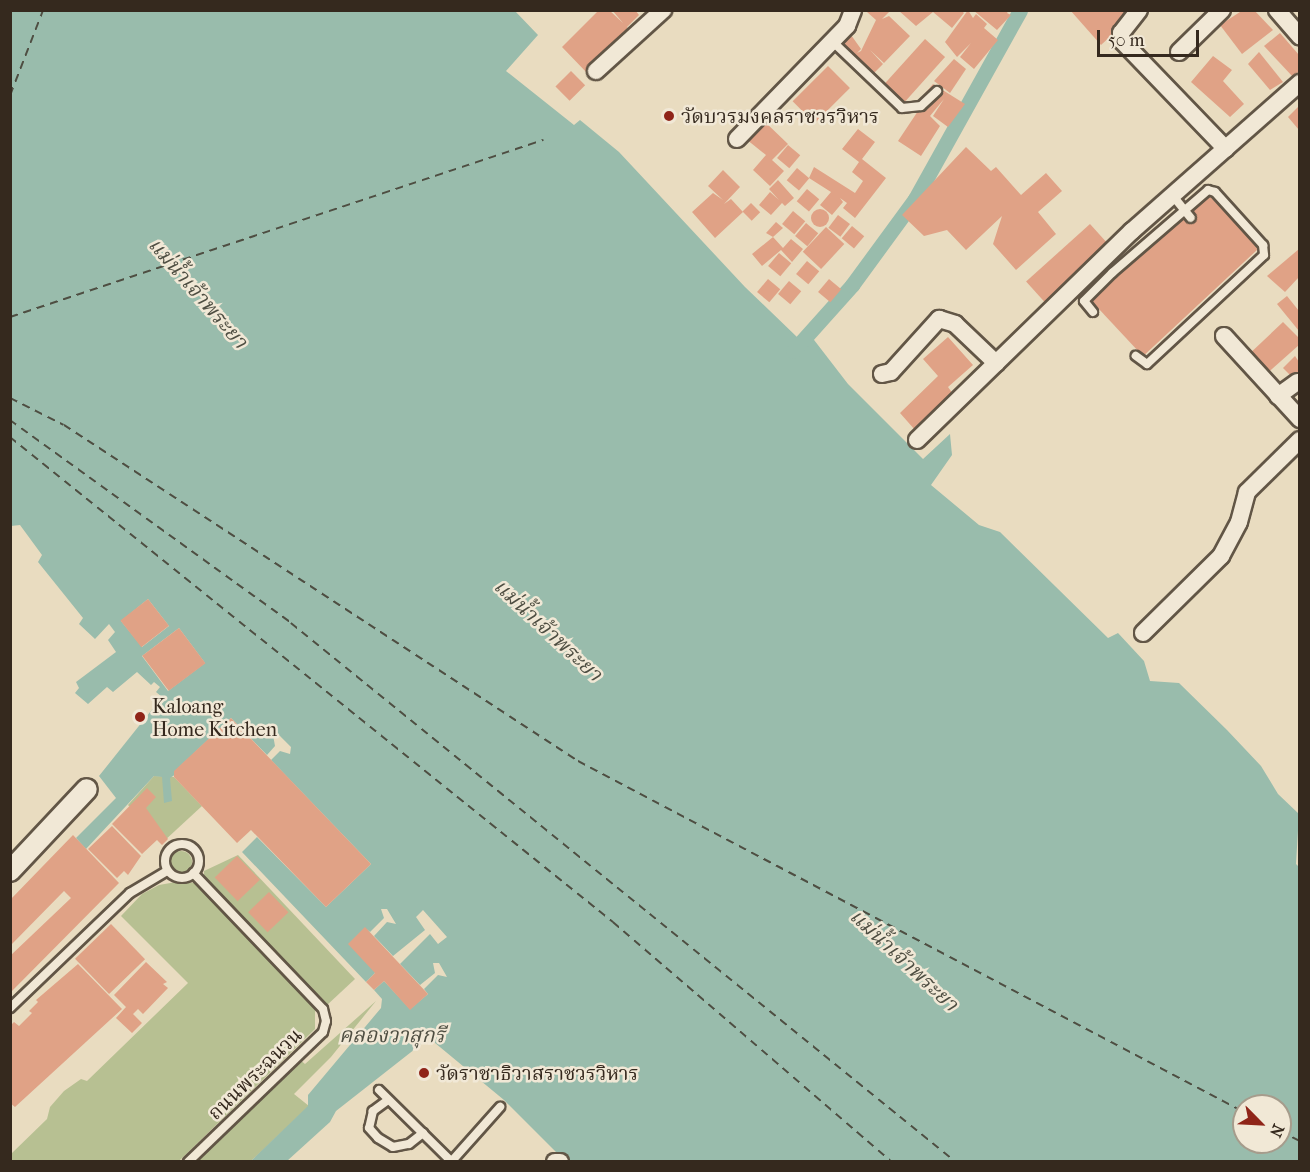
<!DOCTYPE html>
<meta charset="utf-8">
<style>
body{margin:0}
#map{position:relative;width:1310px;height:1172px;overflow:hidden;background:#e9dcc0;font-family:"IM FELL French Canon","Noto Serif Thai",serif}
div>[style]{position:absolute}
.green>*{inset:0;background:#b7c092}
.round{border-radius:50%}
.water>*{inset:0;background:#99bcac}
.canal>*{height:15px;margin:-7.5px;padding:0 7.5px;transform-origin:7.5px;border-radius:7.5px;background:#99bcac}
.ferry>*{height:1.5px;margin-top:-0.75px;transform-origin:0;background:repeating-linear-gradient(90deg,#4e4e42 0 8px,transparent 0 14px)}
.building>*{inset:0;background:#e0a286;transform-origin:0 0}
.roads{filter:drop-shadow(2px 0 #625646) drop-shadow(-2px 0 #625646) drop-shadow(0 2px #625646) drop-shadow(0 -2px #625646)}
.service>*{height:8px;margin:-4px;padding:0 4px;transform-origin:4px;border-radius:4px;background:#f1e8d6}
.service>.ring{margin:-4px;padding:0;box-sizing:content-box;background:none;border:8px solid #f1e8d6;border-radius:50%}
.minor>*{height:16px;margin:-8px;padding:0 8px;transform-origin:8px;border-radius:8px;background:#f1e8d6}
.tertiary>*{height:20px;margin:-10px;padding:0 10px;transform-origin:10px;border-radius:10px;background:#f1e8d6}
.dots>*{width:16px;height:16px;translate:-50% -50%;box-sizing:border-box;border:3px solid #f1e8d6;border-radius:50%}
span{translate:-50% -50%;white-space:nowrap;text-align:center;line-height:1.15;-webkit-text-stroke:5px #f1e8d6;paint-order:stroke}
.poi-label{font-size:20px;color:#35291e}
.left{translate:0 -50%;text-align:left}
.street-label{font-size:20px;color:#35291e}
.water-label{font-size:21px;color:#4e4e42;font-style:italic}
.frame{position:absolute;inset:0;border:12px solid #35291e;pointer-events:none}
.north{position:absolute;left:1232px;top:1094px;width:60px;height:60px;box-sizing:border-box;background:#f1e8d6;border:2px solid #a69c8c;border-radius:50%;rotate:114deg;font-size:16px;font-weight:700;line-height:24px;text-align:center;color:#35291e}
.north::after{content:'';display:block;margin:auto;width:21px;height:27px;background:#8f2418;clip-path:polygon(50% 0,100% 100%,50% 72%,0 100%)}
.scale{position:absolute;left:1097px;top:30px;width:102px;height:27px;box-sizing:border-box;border:3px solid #35291e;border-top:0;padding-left:8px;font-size:18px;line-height:21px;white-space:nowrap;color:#35291e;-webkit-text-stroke:4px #f1e8d6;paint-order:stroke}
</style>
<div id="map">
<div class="green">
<i style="clip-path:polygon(154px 776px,174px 777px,202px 806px,163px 842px,128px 805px)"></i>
<i class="round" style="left:170px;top:851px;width:22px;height:22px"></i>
<i style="clip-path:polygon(238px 855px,355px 979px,326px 1006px,204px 879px,204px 871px)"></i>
<i style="clip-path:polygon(176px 882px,195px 883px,315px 1009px,315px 1029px,179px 1161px,11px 1161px,11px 1154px,47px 1119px,50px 1107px,64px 1091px,81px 1079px,87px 1081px,188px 983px,121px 916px,142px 894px,159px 885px)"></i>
<i style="clip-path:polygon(376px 1001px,331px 1057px,294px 1094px,309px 1106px,251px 1161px,194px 1162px,299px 1059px,305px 1064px)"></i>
</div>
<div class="water">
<i style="clip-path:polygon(evenodd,10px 11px,515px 11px,538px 35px,506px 71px,574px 125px,580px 120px,619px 152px,745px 287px,797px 337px,811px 336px,848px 384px,923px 459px,950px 434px,952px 455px,931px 485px,979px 525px,1000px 532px,1108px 638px,1118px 633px,1144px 661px,1150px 681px,1179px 683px,1227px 730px,1261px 766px,1278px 794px,1299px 814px,1296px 864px,1300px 868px,1299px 1161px,565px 1161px,504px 1100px,429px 1038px,336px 1111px,330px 1122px,287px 1161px,251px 1161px,308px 1106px,308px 1095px,381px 1008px,382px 999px,374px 990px,384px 981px,410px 1009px,428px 994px,424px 989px,438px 975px,447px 977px,439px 963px,433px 963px,435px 973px,420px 985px,400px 964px,430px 934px,438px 944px,447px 937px,423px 910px,416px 917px,425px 930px,393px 956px,374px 936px,387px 922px,396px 924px,387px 909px,381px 909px,384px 918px,370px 932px,365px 928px,375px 973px,366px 982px,242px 852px,257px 837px,326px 907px,371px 864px,271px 760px,280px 751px,290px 754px,291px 747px,280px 736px,273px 735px,275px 746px,267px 755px,231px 718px,175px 771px,176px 774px,170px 778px,172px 801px,164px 803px,162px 777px,154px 776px,86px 849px,76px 838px,116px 798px,99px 776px,162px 697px,156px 692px,160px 687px,154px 682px,151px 685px,137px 672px,113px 692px,107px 687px,88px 704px,75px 693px,79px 688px,76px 682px,116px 652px,108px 640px,115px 632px,109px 624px,95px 639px,79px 624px,83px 618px,38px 562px,42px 555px,20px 525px,11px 526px,10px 11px,148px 599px,169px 626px,142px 647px,121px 621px,148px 599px,10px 11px,179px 628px,205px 663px,168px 691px,142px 656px,179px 628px,10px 11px,1244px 1106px,1280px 1106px,1280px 1142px,1244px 1142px,1244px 1106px)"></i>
</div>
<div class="canal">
<i style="left:793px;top:351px;width:89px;rotate:-48.2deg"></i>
<i style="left:852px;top:285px;width:107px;rotate:-53.8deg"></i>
<i style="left:915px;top:199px;width:216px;rotate:-60.9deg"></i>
</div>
<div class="ferry">
<i style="left:10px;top:95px;width:91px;rotate:-68.8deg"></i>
<i style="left:10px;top:317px;width:562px;rotate:-18.37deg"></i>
<i style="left:10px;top:398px;width:60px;rotate:26.6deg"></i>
<i style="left:64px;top:425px;width:614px;rotate:33.17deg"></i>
<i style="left:578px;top:761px;width:753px;rotate:27.79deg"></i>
<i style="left:10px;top:420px;width:347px;rotate:35.8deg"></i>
<i style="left:291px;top:623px;width:856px;rotate:39.03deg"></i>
<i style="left:10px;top:437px;width:774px;rotate:38.81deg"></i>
<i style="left:613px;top:922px;width:368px;rotate:40.7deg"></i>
<i style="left:1280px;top:1131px;width:22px;rotate:27deg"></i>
</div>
<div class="building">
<i style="clip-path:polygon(599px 10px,609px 10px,623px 23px,612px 10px,635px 10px,639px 15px,627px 27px,630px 32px,588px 74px,562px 47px)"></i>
<i style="clip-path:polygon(891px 10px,882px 19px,889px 16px,910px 36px,884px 63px,870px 50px,883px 64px,869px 78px,852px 60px,855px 57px,850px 60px,838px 49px,851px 35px,861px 49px,857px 53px,861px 51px,876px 20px,867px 12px)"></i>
<i style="clip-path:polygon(898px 10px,961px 10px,964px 13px,952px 28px,933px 12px,916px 26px)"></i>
<i style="clip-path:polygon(968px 10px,973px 18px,976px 14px,987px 24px,984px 28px,998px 40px,974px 69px,960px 57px,971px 43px,957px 57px,945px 42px)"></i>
<i style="clip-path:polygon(973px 10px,1009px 10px,1007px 13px,1011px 15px,997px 30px)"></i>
<i style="clip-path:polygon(1070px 10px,1139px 10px,1101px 45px)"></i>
<i style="clip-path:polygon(1243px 10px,1254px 10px,1273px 30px,1242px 54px,1220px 25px)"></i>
<i style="clip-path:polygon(1280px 33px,1299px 55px,1299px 71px,1293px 77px,1264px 46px)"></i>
<i style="left:925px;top:39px;width:27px;height:62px;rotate:42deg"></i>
<i style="clip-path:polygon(1259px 52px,1283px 82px,1270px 90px,1248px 64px)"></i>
<i style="clip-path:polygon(1213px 56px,1232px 70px,1223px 81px,1244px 104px,1230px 117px,1191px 82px)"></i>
<i style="clip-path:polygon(954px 59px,966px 69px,950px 93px,934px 81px)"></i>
<i style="left:828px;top:66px;width:31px;height:50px;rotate:45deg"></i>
<i style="left:571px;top:71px;width:20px;height:22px;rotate:45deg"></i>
<i style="clip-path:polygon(933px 84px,965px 104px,948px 127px,933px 116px,944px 99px,930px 116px,940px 126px,921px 156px,898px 141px,918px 111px,923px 110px,916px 104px)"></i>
<i style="clip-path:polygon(1299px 106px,1299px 130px,1288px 117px)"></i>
<i style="clip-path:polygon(764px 121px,788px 144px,772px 160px,784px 171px,770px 186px,753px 170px,766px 155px,746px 139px)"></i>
<i style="clip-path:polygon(858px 129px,875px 142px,862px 159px,886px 178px,855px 218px,843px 208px,847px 203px,840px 198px,843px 202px,832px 215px,820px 205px,831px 192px,809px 178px,814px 167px,855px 193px,863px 181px,852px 172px,859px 162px,842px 149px)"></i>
<i style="left:788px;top:145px;width:16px;height:17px;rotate:40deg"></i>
<i style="clip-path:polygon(966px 147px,991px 171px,996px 167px,1021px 195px,1046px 173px,1062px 191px,1038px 212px,1056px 234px,1016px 270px,993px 244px,1002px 216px,966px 250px,947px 230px,924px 236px,902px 215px)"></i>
<i style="left:797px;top:168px;width:16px;height:16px;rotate:40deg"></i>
<i style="clip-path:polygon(723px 170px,740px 187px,724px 204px,731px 199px,743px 212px,715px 238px,692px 212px,713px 193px,723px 200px,708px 186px)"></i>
<i style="clip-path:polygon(778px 180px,794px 198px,785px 206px,782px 203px,771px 215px,759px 205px,770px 192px,779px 200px,769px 189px)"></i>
<i style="left:807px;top:189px;width:16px;height:16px;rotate:40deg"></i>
<i style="left:1204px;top:190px;width:80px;height:158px;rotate:47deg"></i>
<i style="left:751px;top:203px;width:13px;height:12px;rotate:45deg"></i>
<i class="round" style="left:811px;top:209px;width:18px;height:18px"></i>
<i style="left:793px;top:211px;width:16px;height:17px;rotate:40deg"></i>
<i style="left:838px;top:215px;width:15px;height:16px;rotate:37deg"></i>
<i style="clip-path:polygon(776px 222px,783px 228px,773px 237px,766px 233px)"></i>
<i style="left:806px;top:223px;width:16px;height:17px;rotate:40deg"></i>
<i style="left:1090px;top:224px;width:28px;height:86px;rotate:48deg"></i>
<i style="left:852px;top:226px;width:16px;height:16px;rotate:40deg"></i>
<i style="left:826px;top:227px;width:25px;height:34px;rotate:43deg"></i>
<i style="clip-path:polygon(773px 237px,783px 248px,791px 239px,803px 249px,792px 262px,781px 250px,762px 266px,752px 254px)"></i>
<i style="clip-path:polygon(1299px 249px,1299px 277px,1285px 292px,1267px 276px)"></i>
<i style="left:779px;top:253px;width:16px;height:17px;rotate:40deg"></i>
<i style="left:807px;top:261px;width:16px;height:17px;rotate:40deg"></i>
<i style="left:768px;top:279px;width:16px;height:17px;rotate:40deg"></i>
<i style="left:829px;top:279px;width:16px;height:17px;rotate:40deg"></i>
<i style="left:789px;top:281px;width:16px;height:17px;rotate:40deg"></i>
<i style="clip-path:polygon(1287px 296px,1299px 311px,1299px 331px,1277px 304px)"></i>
<i style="clip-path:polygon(1283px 322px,1299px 338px,1299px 345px,1262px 378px,1246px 357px)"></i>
<i style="clip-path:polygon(948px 337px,973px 365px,948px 387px,953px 394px,915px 430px,900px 413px,938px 376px,923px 359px)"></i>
<i style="clip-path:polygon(1295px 356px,1299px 362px,1297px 382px,1283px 368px)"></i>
<i style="left:148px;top:599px;width:34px;height:35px;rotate:52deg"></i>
<i style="left:179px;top:628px;width:44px;height:46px;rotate:53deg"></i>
<i style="clip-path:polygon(231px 718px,371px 864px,326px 907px,251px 830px,237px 843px,174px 777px,174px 771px)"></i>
<i style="clip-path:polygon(147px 788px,156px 797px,146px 808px,168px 839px,162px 845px,157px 840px,142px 854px,112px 824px)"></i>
<i style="clip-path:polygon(112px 826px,141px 856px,128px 875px,124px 871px,117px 878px,88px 849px)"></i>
<i style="clip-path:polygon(73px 835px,119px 883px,10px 993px,10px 956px,71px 898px,64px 891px,10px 946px,10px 900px)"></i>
<i style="left:237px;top:856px;width:33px;height:31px;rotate:46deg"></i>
<i style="left:269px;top:892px;width:28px;height:29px;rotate:46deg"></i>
<i style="left:111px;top:924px;width:49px;height:50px;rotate:46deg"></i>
<i style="clip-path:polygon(365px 927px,428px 994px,410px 1010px,384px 981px,374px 990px,366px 982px,375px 973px,348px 944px)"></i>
<i style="clip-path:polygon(146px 962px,167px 982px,163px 984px,168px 988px,143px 1014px,138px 1009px,133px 1014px,142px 1023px,132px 1033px,116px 1018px,126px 1007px,114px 995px)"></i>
<i style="clip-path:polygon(78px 964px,122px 1009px,15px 1107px,10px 1103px,10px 1026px,14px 1022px,19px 1026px,32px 1013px,29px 1011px,38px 1002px,36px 1000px)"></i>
</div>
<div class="roads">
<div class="service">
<i style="left:832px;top:41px;width:97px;rotate:43.7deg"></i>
<i style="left:902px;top:108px;width:19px;rotate:-6deg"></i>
<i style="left:921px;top:106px;width:22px;rotate:-43deg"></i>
<i style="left:1173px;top:196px;width:28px;rotate:51deg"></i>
<i style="left:1093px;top:312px;width:14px;rotate:-129deg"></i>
<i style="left:1084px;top:301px;width:40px;rotate:-45deg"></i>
<i style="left:1112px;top:273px;width:127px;rotate:-40.8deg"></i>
<i style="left:1208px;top:190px;width:7px;rotate:16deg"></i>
<i style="left:1215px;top:192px;width:72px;rotate:47.8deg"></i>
<i style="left:1263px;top:245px;width:10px;rotate:84deg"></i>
<i style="left:1264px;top:255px;width:160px;rotate:137deg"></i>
<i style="left:1147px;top:364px;width:14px;rotate:-144deg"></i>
<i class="ring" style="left:165px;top:844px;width:26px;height:26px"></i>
<i style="left:10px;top:1008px;width:166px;rotate:-43.8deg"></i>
<i style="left:130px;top:893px;width:43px;rotate:-30.7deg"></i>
<i style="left:379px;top:1090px;width:103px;rotate:44.6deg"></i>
<i style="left:388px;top:1100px;width:19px;rotate:144deg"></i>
<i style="left:373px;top:1111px;width:17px;rotate:103deg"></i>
<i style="left:369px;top:1128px;width:13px;rotate:48deg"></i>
<i style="left:378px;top:1138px;width:17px;rotate:31deg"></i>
<i style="left:393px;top:1147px;width:16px;rotate:-11deg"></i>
<i style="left:409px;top:1144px;width:18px;rotate:-38deg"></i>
<i style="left:188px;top:1162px;width:187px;rotate:-43.9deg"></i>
<i style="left:323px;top:1032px;width:11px;rotate:-75deg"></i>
<i style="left:326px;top:1021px;width:12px;rotate:-104deg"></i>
<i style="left:323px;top:1009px;width:188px;rotate:-133.7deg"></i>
<i style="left:451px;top:1162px;width:74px;rotate:-48.3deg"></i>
</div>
<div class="minor">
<i style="left:1139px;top:10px;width:29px;rotate:128deg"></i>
<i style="left:1121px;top:33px;width:7px;rotate:90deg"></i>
<i style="left:1121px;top:40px;width:151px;rotate:46.1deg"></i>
<i style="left:1277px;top:10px;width:35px;rotate:49deg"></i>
<i style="left:1179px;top:52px;width:60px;rotate:-44.3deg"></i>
<i style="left:596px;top:71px;width:91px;rotate:-42.3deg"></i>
<i style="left:737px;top:139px;width:158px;rotate:-45.8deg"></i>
<i style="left:847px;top:26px;width:17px;rotate:-69deg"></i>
<i style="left:1224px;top:336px;width:113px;rotate:47.5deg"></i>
<i style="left:882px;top:374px;width:9px;rotate:-13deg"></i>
<i style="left:891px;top:372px;width:72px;rotate:-47.8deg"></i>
<i style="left:939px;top:319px;width:17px;rotate:17deg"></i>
<i style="left:955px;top:324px;width:57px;rotate:43.6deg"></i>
<i style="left:1278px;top:396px;width:24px;rotate:-36deg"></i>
<i style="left:917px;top:440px;width:300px;rotate:-44.2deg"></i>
<i style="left:1132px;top:231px;width:224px;rotate:-41.4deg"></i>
<i style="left:1143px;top:633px;width:110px;rotate:-44.6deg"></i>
<i style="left:1221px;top:556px;width:38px;rotate:-62deg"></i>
<i style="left:1239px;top:522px;width:31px;rotate:-75deg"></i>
<i style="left:1247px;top:492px;width:74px;rotate:-44.5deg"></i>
<i style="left:555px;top:1162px;width:5px"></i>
</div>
<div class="tertiary">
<i style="left:10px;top:871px;width:112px;rotate:-46.8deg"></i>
</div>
</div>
<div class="dots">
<i style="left:669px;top:116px;background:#8f2418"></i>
<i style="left:140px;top:717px;background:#8f2418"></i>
<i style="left:424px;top:1073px;background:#8f2418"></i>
</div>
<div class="poi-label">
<span class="left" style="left:681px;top:116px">วัดบวรมงคลราชวรวิหาร</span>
<span class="left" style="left:152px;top:718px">Kaloang<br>Home Kitchen</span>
<span class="left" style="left:436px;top:1073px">วัดราชาธิวาสราชวรวิหาร</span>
</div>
<div class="street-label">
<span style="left:255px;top:1074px;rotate:-44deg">ถนนพระฉนวน</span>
</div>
<div class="water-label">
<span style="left:198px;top:293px;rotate:49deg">แม่น้ำเจ้าพระยา</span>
<span style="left:548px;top:630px;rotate:43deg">แม่น้ำเจ้าพระยา</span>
<span style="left:904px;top:960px;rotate:43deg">แม่น้ำเจ้าพระยา</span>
<span style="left:392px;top:1035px">คลองวาสุกรี</span>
</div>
<div class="frame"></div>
<div class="north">N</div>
<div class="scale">50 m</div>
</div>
